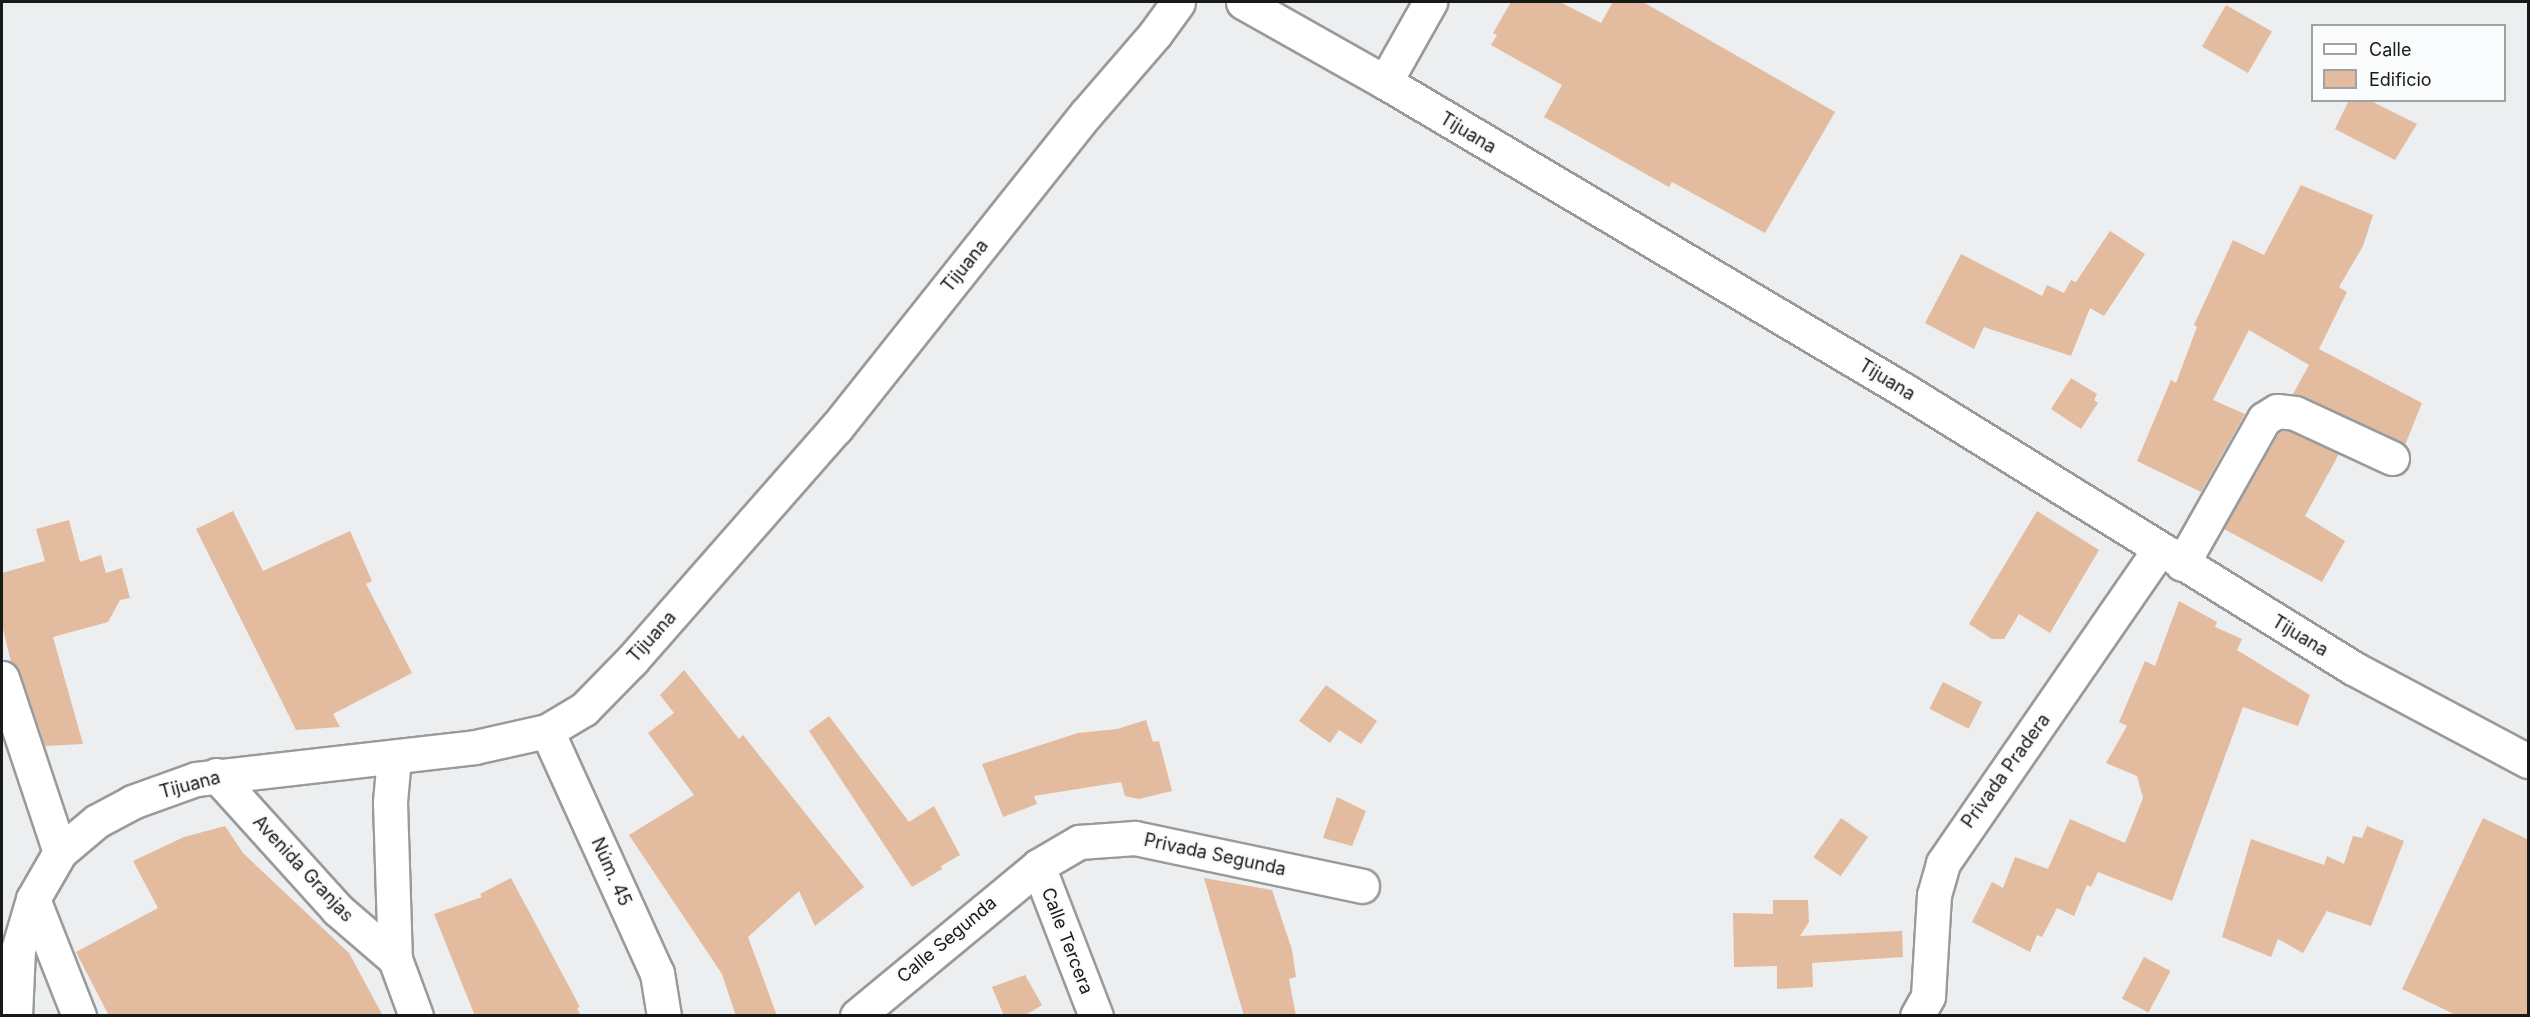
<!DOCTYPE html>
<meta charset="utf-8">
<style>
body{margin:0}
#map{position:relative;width:2530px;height:1017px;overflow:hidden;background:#edeeef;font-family:Inter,sans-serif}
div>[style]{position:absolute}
.building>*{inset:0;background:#e3bb9e;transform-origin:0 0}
.roads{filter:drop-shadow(2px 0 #999a9b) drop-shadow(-2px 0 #999a9b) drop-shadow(0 2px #999a9b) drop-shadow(0 -2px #999a9b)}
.minor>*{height:33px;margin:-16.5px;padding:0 16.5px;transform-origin:16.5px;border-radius:16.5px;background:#fff}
.major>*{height:33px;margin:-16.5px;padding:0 16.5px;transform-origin:16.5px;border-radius:16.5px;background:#fff}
span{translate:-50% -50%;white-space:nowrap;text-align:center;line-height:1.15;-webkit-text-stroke:4.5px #fafbfc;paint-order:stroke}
.street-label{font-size:18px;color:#181919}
.frame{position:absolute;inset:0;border:3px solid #181919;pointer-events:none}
.legend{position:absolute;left:2311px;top:24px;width:195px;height:78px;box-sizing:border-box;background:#fafbfc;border:2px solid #a0a1a1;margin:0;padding:8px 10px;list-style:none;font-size:18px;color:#181919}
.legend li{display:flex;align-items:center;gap:12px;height:30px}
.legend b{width:30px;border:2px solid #a0a1a1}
</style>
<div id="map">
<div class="building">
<i style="clip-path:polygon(1511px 2px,1560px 2px,1601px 23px,1613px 2px,1643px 2px,1835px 112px,1765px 233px,1672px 182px,1669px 187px,1544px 117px,1562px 85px,1491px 45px,1497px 35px,1493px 33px)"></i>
<i style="left:2226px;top:5px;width:53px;height:48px;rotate:30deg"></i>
<i style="clip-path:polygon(2349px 100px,2369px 100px,2417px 124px,2395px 160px,2335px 129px)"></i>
<i style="clip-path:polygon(2301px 185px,2373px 215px,2363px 246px,2339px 287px,2347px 292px,2319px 349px,2422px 403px,2405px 445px,2303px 396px,2293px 394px,2309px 365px,2249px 330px,2213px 400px,2245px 414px,2201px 492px,2137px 461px,2171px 380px,2176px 383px,2197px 327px,2194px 325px,2233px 240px,2264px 255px)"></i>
<i style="clip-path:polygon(2110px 231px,2145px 254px,2104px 316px,2090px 308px,2071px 356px,1984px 327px,1974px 349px,1925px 323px,1961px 254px,2042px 296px,2047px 285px,2064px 293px,2071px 280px,2076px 282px)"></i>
<i style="clip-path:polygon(2071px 378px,2097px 394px,2094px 400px,2098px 403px,2081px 429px,2051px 409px)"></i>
<i style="clip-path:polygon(2281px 430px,2290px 431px,2339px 454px,2305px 516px,2345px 541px,2322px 582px,2224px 529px)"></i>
<i style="clip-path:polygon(233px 511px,263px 571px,350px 531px,372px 581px,366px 584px,412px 673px,333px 714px,340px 727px,296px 730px,196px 529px)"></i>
<i style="clip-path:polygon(2037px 511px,2099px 550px,2050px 633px,2019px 614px,2004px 639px,1992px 639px,1969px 624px)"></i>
<i style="clip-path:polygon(69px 520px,80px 562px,101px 555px,106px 573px,122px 568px,130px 598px,120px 600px,108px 622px,53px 637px,83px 744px,45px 746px,20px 672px,11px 662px,2px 625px,2px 573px,45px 561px,36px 529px)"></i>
<i style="clip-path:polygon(2179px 601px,2217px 622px,2215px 627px,2242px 639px,2237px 650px,2310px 695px,2298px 726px,2243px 707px,2172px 901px,2098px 872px,2091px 887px,2087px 885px,2074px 916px,2057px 908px,2042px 937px,2037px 935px,2030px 952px,1972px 922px,1992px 882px,2003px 888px,2015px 857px,2048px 869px,2070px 819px,2125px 843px,2143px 798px,2137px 776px,2106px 763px,2127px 726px,2119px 722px,2145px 661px,2155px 666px)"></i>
<i style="clip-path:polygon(684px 670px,739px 739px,743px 735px,864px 887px,815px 926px,799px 891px,748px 937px,777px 1016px,736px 1016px,722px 974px,629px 835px,694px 795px,648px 733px,674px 713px,660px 695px)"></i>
<i style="left:1943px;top:682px;width:44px;height:30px;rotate:27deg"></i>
<i style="clip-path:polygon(1326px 685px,1377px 721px,1361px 744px,1339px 730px,1330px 743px,1299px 721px)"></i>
<i style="clip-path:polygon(829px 716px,909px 822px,934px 806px,960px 855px,941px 866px,942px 869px,912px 887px,809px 731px)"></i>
<i style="clip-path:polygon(1146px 720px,1153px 742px,1159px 741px,1172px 791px,1139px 799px,1125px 796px,1121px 782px,1034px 796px,1037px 804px,1003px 817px,982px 764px,1078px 733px,1117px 729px)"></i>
<i style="clip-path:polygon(1337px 797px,1366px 811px,1352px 846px,1323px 838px)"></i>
<i style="left:1841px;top:818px;width:33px;height:48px;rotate:35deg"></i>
<i style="clip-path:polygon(2483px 818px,2529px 840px,2529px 1016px,2458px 1016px,2402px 989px)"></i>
<i style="clip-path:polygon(225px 826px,243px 853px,349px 953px,383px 1016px,109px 1016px,76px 952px,158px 908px,133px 861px,184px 837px)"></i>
<i style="clip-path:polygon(2367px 826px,2404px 841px,2371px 926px,2327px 911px,2303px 953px,2278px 939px,2271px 957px,2222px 937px,2251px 839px,2324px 865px,2327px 856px,2344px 864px,2353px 836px,2362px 838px)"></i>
<i style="clip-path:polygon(511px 878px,580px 1007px,577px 1008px,581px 1016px,475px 1016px,434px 914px,482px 897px,480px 894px)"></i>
<i style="clip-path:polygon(1204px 878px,1272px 890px,1292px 950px,1296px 977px,1289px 979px,1296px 1016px,1244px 1016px)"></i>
<i style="clip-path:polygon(1773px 900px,1808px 900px,1809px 922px,1800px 936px,1902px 931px,1903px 957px,1812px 963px,1813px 987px,1777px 989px,1777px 966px,1734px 967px,1733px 913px,1773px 914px)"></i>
<i style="left:2144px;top:957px;width:30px;height:47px;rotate:28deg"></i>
<i style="clip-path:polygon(1025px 975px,1042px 1005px,1024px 1016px,1004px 1016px,992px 987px)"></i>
</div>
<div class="roads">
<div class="minor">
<i style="left:1385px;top:82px;width:92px;rotate:-60.6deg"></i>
<i style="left:2182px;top:564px;width:167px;rotate:-60.5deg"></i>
<i style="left:2264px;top:419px;width:15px;rotate:-32deg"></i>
<i style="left:2277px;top:411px;width:18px;rotate:6deg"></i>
<i style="left:2295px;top:413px;width:107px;rotate:24.9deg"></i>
<i style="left:2px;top:678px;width:183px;rotate:71.6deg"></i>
<i style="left:547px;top:731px;width:266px;rotate:65.6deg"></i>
<i style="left:657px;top:973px;width:44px;rotate:80.8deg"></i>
<i style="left:394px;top:757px;width:45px;rotate:95.1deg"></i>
<i style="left:390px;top:802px;width:157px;rotate:88.2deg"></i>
<i style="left:395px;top:959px;width:61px;rotate:69.8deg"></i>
<i style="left:216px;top:775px;width:182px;rotate:47.9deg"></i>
<i style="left:338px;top:910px;width:75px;rotate:40.7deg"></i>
<i style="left:1038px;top:866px;width:161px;rotate:68.9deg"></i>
<i style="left:33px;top:899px;width:126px;rotate:68.5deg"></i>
<i style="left:15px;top:1016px;width:66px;rotate:-87.4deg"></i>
<i style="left:18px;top:950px;width:53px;rotate:-73.6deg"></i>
<i style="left:33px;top:899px;width:54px;rotate:-60.1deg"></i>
<i style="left:60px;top:852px;width:48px;rotate:-40deg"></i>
<i style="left:97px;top:821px;width:40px;rotate:-28deg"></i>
<i style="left:132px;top:802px;width:68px;rotate:-19.8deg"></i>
<i style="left:196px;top:779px;width:281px;rotate:-6.5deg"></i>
<i style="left:475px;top:747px;width:74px;rotate:-12.5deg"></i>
<i style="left:547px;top:731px;width:43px;rotate:-30.7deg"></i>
<i style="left:584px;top:709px;width:69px;rotate:-45.6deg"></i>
<i style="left:632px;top:660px;width:309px;rotate:-48.7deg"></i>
<i style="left:836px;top:428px;width:401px;rotate:-51.5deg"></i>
<i style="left:1086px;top:114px;width:106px;rotate:-49.2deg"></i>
<i style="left:1155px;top:34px;width:39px;rotate:-54deg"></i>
<i style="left:857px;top:1016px;width:235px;rotate:-39.6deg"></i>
<i style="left:1038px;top:866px;width:48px;rotate:-30.3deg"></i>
<i style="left:1079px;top:842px;width:56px;rotate:-4.1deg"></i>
<i style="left:1135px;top:838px;width:232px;rotate:11.9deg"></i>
<i style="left:1917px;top:1016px;width:23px;rotate:-61deg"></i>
<i style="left:1928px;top:996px;width:101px;rotate:-86.6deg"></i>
<i style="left:1934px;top:895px;width:33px;rotate:-74deg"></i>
<i style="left:1943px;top:863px;width:380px;rotate:-55.4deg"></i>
</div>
<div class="major">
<i style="left:1243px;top:2px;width:163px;rotate:29.4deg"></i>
<i style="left:1385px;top:82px;width:604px;rotate:30.69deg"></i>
<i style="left:1904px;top:390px;width:528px;rotate:31.76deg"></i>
<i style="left:2353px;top:668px;width:198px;rotate:28deg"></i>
</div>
</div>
<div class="street-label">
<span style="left:1468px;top:133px;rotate:31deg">Tijuana</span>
<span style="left:965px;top:266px;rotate:-51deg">Tijuana</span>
<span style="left:1887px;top:380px;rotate:31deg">Tijuana</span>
<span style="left:2300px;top:636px;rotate:31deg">Tijuana</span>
<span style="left:652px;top:637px;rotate:-48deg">Tijuana</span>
<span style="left:2006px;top:771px;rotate:-54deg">Privada Pradera</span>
<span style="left:190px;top:785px;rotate:-15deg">Tijuana</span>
<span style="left:1215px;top:855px;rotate:12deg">Privada Segunda</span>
<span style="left:303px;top:869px;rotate:47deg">Avenida Granjas</span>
<span style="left:611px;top:872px;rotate:66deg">Núm. 45</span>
<span style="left:947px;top:940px;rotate:-40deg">Calle Segunda</span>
<span style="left:1067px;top:941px;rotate:69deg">Calle Tercera</span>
</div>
<div class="frame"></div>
<ul class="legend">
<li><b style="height:8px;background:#fff"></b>Calle</li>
<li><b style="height:16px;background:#e3bb9e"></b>Edificio</li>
</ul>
</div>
